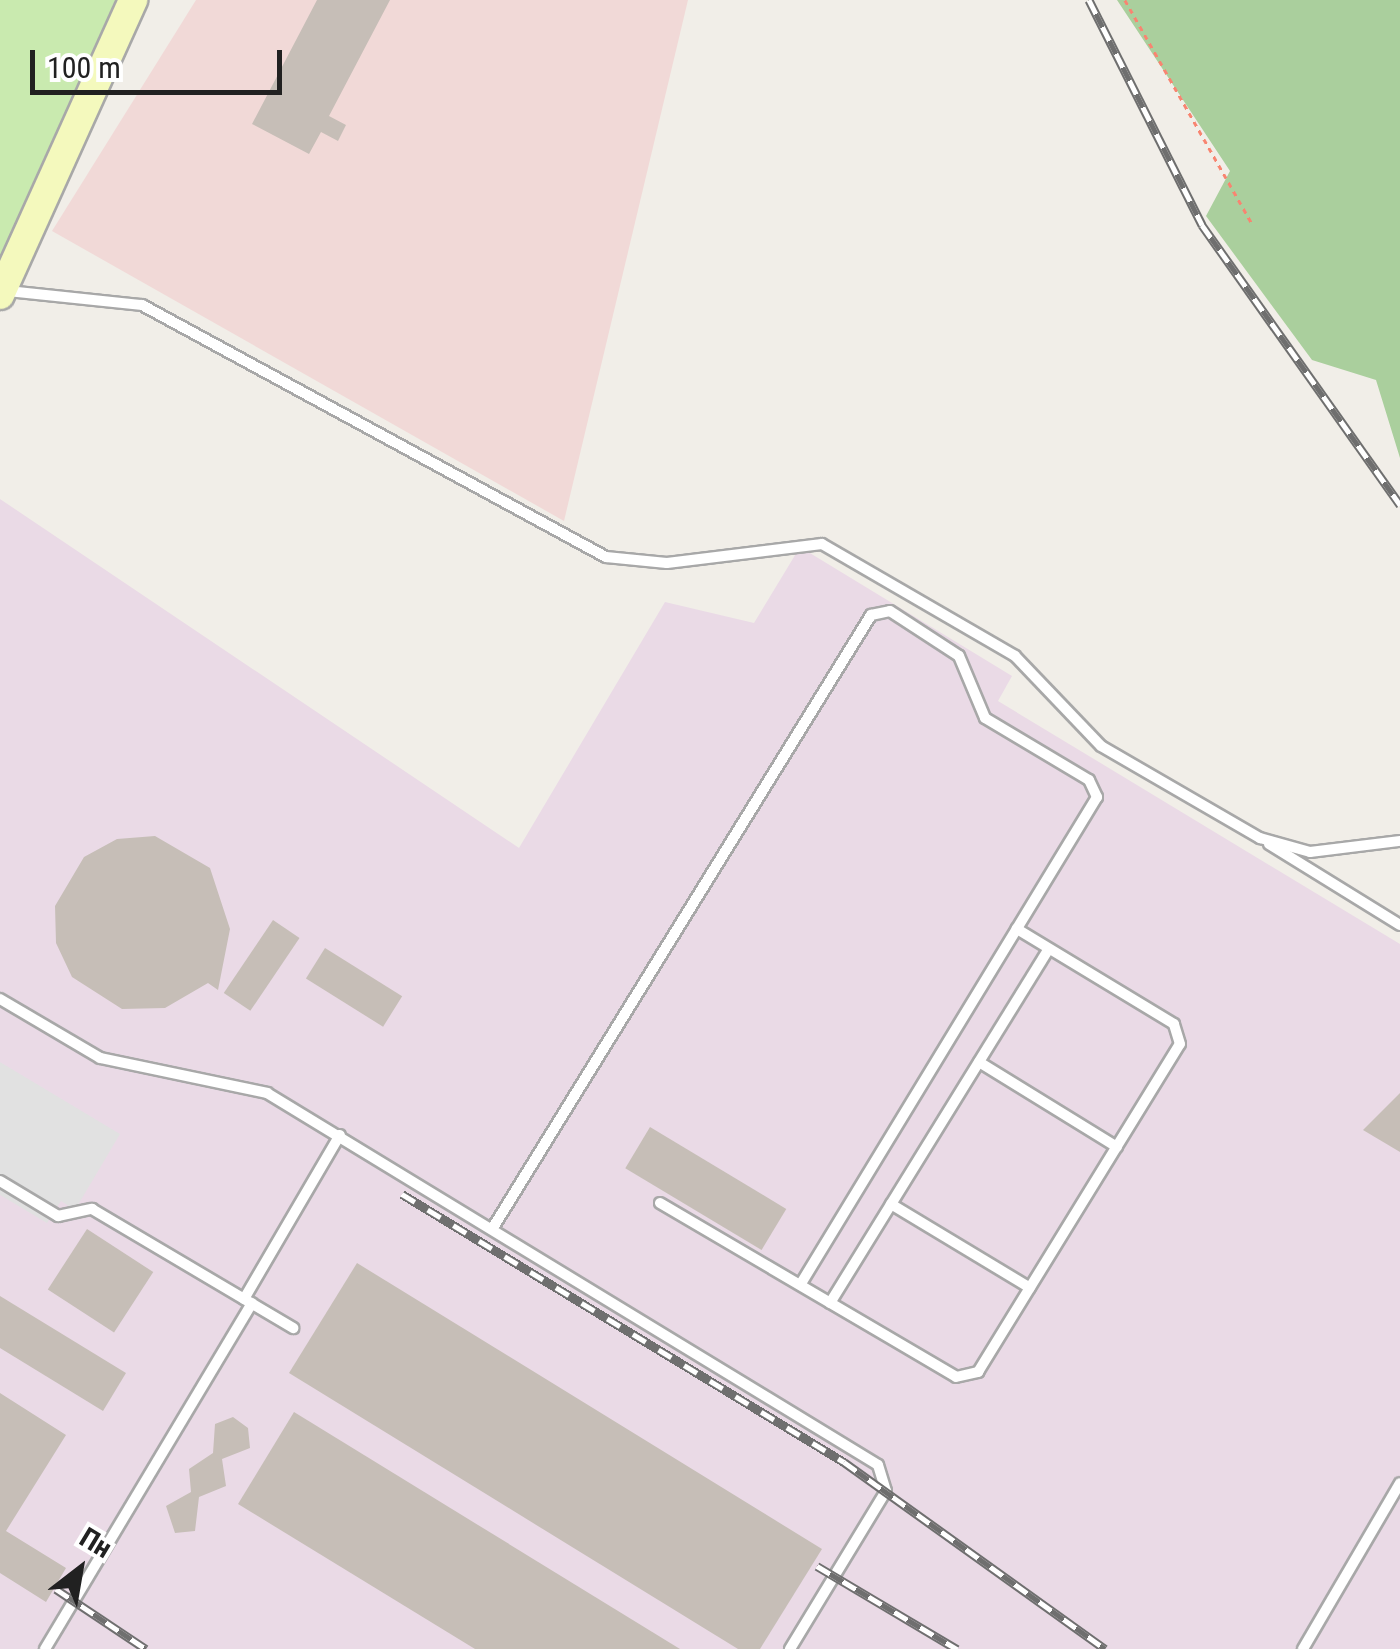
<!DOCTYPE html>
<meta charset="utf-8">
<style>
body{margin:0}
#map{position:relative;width:1400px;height:1649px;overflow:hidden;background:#f1eee8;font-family:"Roboto Condensed",sans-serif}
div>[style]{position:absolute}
.commercial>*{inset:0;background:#f1d9d7}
.industrial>*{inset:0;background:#eadae6}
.grass>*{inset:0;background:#c9eaaf}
.forest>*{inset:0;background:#aacf9d}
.parking>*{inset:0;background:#e1e1e1}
.building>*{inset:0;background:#c6beb7;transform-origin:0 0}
.path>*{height:2.5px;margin-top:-1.25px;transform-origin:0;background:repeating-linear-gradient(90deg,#f88571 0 5px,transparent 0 10px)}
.roads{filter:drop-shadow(2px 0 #a8a8a8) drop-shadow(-2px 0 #a8a8a8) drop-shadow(0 2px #a8a8a8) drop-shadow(0 -2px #a8a8a8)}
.lane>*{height:10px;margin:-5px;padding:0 5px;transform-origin:5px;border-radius:5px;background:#fff}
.secondary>*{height:28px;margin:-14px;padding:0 14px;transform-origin:14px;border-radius:14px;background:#f4f9bd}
.rail>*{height:9px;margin-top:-4.5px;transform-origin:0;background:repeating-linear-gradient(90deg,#fff 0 15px,#6f6f6f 0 30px);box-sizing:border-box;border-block:2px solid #6f6f6f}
span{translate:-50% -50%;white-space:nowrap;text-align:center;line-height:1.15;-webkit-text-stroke:9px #fff;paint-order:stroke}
.north{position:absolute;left:30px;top:1519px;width:100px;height:100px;-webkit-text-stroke:8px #fff;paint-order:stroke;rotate:31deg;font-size:28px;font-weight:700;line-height:40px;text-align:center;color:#212121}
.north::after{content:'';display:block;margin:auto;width:35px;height:45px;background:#212121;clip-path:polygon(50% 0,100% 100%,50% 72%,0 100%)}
.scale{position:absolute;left:30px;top:50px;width:252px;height:45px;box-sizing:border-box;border:5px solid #212121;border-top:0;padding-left:12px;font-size:30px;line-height:35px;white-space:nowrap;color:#212121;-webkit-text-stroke:8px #fff;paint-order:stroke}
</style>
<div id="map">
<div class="commercial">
<i style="clip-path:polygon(196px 0,688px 0,564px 521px,52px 231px)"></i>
</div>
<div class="industrial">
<i style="clip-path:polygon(0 499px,519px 848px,665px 602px,754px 623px,800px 547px,1012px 676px,998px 701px,1400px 944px,1400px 1649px,0 1649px)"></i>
</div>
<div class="grass">
<i style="clip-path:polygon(0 0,121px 0,0 269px)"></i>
</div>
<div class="forest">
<i style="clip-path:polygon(1117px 0,1400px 0,1400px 458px,1376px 380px,1312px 360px,1206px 216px,1230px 171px)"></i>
</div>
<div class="parking">
<i style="clip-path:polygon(0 1062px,120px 1134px,75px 1210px,61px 1201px,47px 1223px,0 1195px)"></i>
</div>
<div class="building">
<i style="clip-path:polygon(317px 0,390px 0,329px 116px,346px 125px,338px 141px,321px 132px,309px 154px,252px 124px)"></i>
<i style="clip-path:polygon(155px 836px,210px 868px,230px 929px,218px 990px,208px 983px,165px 1008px,122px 1009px,72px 977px,56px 943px,55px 906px,84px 857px,117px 839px)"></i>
<i style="left:273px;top:920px;width:32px;height:88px;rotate:34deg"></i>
<i style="left:325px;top:948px;width:91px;height:36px;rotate:32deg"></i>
<i style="clip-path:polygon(1400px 1093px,1400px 1152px,1363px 1130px)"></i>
<i style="left:650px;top:1127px;width:159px;height:48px;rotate:31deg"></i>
<i style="left:87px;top:1229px;width:79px;height:72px;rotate:33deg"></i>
<i style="clip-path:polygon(357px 1263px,822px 1549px,760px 1649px,738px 1649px,289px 1373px)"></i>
<i style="clip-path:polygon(0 1296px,126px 1373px,103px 1411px,0 1348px)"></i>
<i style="clip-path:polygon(0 1393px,66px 1435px,6px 1531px,66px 1568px,46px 1602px,0 1573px)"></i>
<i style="clip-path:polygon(294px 1412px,680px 1649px,475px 1649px,238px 1504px)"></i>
<i style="clip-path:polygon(233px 1417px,248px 1428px,250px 1448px,222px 1459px,226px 1486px,199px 1497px,195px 1531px,175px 1533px,166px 1506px,191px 1492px,189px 1469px,213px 1453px,215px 1424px)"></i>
</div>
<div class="path">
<i style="left:1125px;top:0;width:259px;rotate:60.4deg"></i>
</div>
<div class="roads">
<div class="lane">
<i style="left:8px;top:291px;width:135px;rotate:6deg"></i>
<i style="left:142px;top:305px;width:528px;rotate:28.51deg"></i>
<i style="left:606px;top:557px;width:61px;rotate:5.6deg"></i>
<i style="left:667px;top:563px;width:156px;rotate:-7deg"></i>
<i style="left:822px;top:544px;width:223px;rotate:30.1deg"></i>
<i style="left:1015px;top:656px;width:124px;rotate:46.3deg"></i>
<i style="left:1101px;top:746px;width:184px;rotate:30.1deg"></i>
<i style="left:1260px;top:838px;width:52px;rotate:15.6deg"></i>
<i style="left:1310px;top:852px;width:91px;rotate:-7deg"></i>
<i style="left:1269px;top:844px;width:154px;rotate:31.7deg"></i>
<i style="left:0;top:999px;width:116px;rotate:30.5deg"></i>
<i style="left:100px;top:1058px;width:171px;rotate:11.8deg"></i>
<i style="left:267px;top:1093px;width:715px;rotate:31.33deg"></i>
<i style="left:878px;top:1465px;width:27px;rotate:73deg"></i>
<i style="left:886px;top:1491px;width:185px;rotate:121.3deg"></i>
<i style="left:979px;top:1062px;width:162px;rotate:31.6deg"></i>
<i style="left:0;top:1181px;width:68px;rotate:31.1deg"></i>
<i style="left:58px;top:1216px;width:35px;rotate:-12deg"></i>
<i style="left:92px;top:1209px;width:234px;rotate:30.6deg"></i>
<i style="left:660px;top:1203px;width:343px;rotate:30.4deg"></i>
<i style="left:956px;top:1377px;width:23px;rotate:-13deg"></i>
<i style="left:978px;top:1372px;width:385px;rotate:-58.4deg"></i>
<i style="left:1180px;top:1044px;width:21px;rotate:-107deg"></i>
<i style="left:1174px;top:1024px;width:184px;rotate:-148.8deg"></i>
<i style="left:891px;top:1204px;width:162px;rotate:31.1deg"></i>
<i style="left:494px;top:1226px;width:718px;rotate:-58.32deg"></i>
<i style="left:871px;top:615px;width:19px;rotate:-12deg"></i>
<i style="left:890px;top:611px;width:82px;rotate:33.1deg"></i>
<i style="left:959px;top:656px;width:67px;rotate:67.2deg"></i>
<i style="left:985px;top:718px;width:121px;rotate:30.8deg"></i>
<i style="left:1089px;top:780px;width:19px;rotate:65deg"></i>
<i style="left:1097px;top:797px;width:571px;rotate:121.32deg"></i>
<i style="left:244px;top:1299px;width:190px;rotate:-59.7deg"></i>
<i style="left:830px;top:1303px;width:416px;rotate:-58.3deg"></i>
<i style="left:45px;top:1649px;width:403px;rotate:-59.1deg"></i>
<i style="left:1303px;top:1649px;width:192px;rotate:-59.7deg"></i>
</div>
<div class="secondary">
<i style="left:0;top:295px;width:324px;rotate:-65.7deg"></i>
</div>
</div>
<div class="rail">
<i style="left:1089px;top:0;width:252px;rotate:63.3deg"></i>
<i style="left:1202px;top:225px;width:343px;rotate:54.7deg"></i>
<i style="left:402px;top:1194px;width:517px;rotate:31.23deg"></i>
<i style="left:844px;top:1462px;width:321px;rotate:35.6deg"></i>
<i style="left:817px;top:1566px;width:163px;rotate:30.7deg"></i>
<i style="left:56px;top:1589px;width:108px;rotate:33.7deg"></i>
</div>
<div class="north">Пн</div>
<div class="scale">100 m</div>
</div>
